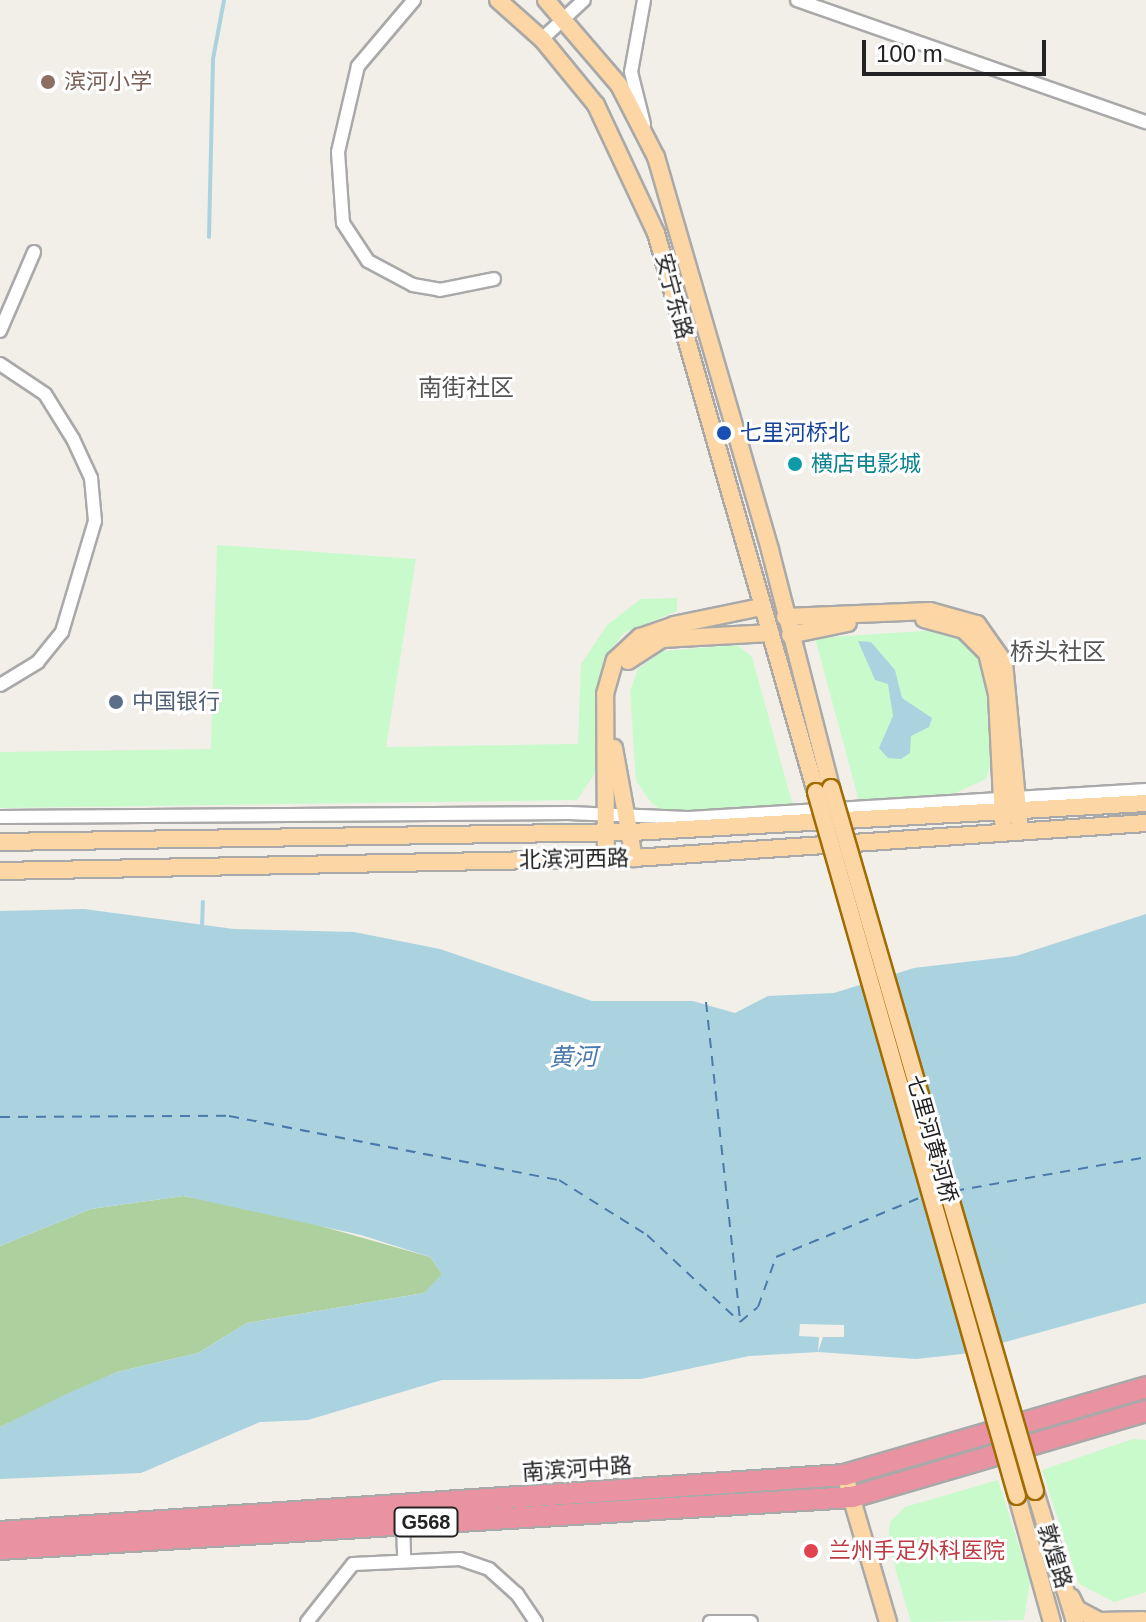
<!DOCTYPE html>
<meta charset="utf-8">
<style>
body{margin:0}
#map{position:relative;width:1146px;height:1622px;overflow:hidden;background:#f2efe9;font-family:Helvetica,"Noto Sans SC",sans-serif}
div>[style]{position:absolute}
.forest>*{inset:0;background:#add19e}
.park>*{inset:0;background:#c8facc}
.water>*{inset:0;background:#aad3df}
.pier>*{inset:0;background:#f2efe9}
.stream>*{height:4px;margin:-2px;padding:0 2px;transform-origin:2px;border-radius:2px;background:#aad3df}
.ferry>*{height:2px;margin-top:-1px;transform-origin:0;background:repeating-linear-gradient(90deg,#4a7aab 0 10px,transparent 0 18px)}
.roads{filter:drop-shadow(2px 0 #a9a9a9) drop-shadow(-2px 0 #a9a9a9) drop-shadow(0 2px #a9a9a9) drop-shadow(0 -2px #a9a9a9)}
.minor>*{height:12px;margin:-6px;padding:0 6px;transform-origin:6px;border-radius:6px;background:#fff}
.major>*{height:16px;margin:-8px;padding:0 8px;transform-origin:8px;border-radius:8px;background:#fcd6a4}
.highway>*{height:20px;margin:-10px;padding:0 10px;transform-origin:10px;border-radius:10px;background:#e892a2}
.bridges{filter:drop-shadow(2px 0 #a06b00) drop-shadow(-2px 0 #a06b00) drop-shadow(0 2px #a06b00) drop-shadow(0 -2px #a06b00)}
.major-bridge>*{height:16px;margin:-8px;padding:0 8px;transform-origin:8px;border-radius:8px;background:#fcd6a4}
.dots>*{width:22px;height:22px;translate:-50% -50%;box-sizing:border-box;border:4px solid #fff;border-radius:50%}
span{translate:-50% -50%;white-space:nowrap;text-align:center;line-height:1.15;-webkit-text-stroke:6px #fff;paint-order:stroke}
.shield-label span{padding:2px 6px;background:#fff;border:2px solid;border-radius:6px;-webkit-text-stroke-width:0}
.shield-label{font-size:20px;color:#222;font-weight:700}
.education-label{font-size:22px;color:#785e54}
.left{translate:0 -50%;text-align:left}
.street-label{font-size:22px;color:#222}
.transit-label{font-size:22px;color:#164399}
.culture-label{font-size:22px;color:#0d838f}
.service-label{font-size:22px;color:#4e5e75}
.health-label{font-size:22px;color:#be3a42}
.neighbourhood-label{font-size:24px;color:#555}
.water-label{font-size:24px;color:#4a7aab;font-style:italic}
.scale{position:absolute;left:862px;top:40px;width:184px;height:36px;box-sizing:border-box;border:4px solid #222;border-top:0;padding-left:10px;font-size:24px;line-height:28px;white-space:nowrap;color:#222;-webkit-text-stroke:6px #fff;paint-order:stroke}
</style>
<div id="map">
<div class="forest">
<i style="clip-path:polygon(183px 1196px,275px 1213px,430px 1257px,442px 1274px,439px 1283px,424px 1293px,247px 1323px,198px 1353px,117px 1372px,0 1427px,0 1246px,91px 1209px)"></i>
</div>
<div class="park">
<i style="clip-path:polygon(217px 545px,416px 559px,386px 747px,578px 744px,581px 664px,607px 625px,641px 599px,677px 598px,677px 611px,624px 633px,608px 653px,596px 714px,598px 769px,577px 800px,0 808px,0 752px,211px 749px)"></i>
<i style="clip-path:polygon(938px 630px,972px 643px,983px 660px,994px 750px,986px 779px,951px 795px,859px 801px,815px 638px)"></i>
<i style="clip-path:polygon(737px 645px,752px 657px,793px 806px,669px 814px,652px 804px,636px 781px,630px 691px,638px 669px,662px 651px)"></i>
<i style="clip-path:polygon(1133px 1439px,1146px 1440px,1146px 1592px,1114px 1602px,1079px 1584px,1042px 1470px)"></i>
<i style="clip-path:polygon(998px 1480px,1030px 1581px,1024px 1620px,911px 1622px,888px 1544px,890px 1522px,905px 1507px)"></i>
</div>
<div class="water">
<i style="clip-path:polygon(858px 641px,871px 642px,895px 670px,902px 698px,932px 718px,929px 727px,911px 736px,910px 753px,901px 759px,888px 758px,879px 748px,893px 716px,888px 684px,875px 680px)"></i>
<i style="clip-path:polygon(84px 909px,234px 929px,354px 932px,440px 949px,592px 1001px,693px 1001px,735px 1013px,768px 996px,834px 993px,914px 968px,1016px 956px,1146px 914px,1146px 1303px,962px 1354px,916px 1359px,818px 1352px,749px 1356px,641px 1379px,442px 1380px,308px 1420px,260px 1422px,141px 1473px,0 1479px,0 1427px,62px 1396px,117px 1372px,198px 1353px,247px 1323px,424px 1293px,442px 1274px,430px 1257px,361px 1235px,183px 1196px,91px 1209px,0 1246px,0 911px)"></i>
</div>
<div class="pier">
<i style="clip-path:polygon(800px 1324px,844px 1325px,844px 1337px,823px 1337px,818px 1352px,819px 1337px,799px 1336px)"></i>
</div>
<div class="stream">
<i style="left:209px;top:237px;width:178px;rotate:-88.7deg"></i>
<i style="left:213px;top:59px;width:60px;rotate:-79.4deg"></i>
<i style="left:202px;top:927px;width:25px;rotate:-88deg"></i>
</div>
<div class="ferry">
<i style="left:706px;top:1002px;width:322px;rotate:83.9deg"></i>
<i style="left:740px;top:1322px;width:23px;rotate:-40deg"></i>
<i style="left:758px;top:1307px;width:53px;rotate:-70.2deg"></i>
<i style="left:776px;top:1257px;width:160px;rotate:-22.4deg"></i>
<i style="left:0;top:1117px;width:229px;rotate:-0.3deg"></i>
<i style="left:229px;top:1116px;width:336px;rotate:11deg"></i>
<i style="left:559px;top:1180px;width:104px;rotate:32deg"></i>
<i style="left:647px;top:1235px;width:127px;rotate:43.1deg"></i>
<i style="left:954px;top:1191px;width:195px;rotate:-10deg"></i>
</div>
<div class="roads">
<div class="minor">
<i style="left:414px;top:0;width:87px;rotate:130.3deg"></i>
<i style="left:358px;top:66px;width:88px;rotate:103.1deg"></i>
<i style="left:338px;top:152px;width:71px;rotate:86deg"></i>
<i style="left:343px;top:223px;width:45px;rotate:56.7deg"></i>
<i style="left:368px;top:261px;width:51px;rotate:28.1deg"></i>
<i style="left:413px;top:285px;width:27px;rotate:10deg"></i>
<i style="left:440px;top:290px;width:55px;rotate:-11.5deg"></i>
<i style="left:644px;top:0;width:73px;rotate:100.2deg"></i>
<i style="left:631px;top:72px;width:54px;rotate:76deg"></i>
<i style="left:797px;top:0;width:370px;rotate:19.3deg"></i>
<i style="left:542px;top:39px;width:57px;rotate:-42.9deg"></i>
<i style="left:0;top:331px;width:86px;rotate:-66.7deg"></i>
<i style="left:0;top:364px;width:54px;rotate:33.7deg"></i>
<i style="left:45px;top:394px;width:53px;rotate:58.1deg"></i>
<i style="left:73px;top:439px;width:43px;rotate:65.2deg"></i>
<i style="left:91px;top:478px;width:43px;rotate:84.7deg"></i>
<i style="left:95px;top:521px;width:116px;rotate:106.6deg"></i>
<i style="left:62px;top:632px;width:38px;rotate:129deg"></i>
<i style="left:38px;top:662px;width:44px;rotate:148.8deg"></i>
<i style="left:0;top:817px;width:569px;rotate:-0.4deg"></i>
<i style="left:569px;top:813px;width:118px;rotate:2.4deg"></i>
<i style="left:687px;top:818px;width:460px;rotate:-3.5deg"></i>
<i style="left:403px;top:1524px;width:36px;rotate:88deg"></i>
<i style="left:307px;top:1622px;width:74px;rotate:-51.6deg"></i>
<i style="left:353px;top:1564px;width:107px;rotate:-2.7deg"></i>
<i style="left:460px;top:1559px;width:31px;rotate:19deg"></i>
<i style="left:489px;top:1569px;width:38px;rotate:42deg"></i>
<i style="left:517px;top:1594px;width:34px;rotate:56deg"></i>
<i style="left:710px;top:1622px;width:41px"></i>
</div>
<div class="major">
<i style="left:498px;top:0;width:59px;rotate:41.6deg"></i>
<i style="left:542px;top:39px;width:85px;rotate:50.7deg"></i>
<i style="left:596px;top:105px;width:141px;rotate:64.9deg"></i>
<i style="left:656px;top:233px;width:581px;rotate:74.03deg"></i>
<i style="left:546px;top:0;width:112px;rotate:49.3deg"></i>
<i style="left:619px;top:85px;width:81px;rotate:62.8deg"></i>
<i style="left:656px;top:157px;width:409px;rotate:73.8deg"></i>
<i style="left:770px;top:550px;width:246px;rotate:75.6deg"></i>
<i style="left:785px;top:617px;width:145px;rotate:-2.4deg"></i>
<i style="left:930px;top:611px;width:49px;rotate:15.5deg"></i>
<i style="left:977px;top:624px;width:47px;rotate:54.6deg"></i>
<i style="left:1004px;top:662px;width:161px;rotate:84.6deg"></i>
<i style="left:924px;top:619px;width:41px;rotate:15.4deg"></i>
<i style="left:964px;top:630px;width:33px;rotate:45deg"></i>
<i style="left:987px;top:653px;width:42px;rotate:76.3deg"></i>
<i style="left:997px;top:694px;width:128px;rotate:87.3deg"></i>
<i style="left:790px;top:635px;width:59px;rotate:-11.7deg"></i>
<i style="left:628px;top:661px;width:40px;rotate:-32.9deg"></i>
<i style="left:662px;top:639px;width:109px;rotate:-3.2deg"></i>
<i style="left:614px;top:748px;width:112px;rotate:79.7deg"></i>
<i style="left:0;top:842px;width:632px;rotate:-0.91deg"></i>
<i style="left:632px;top:832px;width:515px;rotate:-3.23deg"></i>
<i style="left:606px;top:859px;width:165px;rotate:-90.3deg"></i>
<i style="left:605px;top:694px;width:35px;rotate:-74deg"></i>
<i style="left:615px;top:660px;width:34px;rotate:-43deg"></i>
<i style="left:640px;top:637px;width:36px;rotate:-19deg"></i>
<i style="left:674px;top:625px;width:89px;rotate:-11.7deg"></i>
<i style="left:0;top:871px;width:634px;rotate:-1.17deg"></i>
<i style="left:634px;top:858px;width:513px;rotate:-3.91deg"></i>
<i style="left:848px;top:1486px;width:142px;rotate:73.6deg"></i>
<i style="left:1035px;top:1491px;width:137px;rotate:73deg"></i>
<i style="left:1017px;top:1496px;width:131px;rotate:74.5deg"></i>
<i style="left:1071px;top:1597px;width:13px;rotate:63deg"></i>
<i style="left:1077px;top:1609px;width:26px;rotate:28deg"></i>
<i style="left:1100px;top:1621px;width:43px;rotate:-1.3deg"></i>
</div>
<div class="highway">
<i style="left:0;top:1532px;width:846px;rotate:-3.86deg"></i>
<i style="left:844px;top:1475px;width:315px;rotate:-16.2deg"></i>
<i style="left:0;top:1549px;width:854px;rotate:-3.49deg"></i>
<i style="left:852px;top:1497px;width:306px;rotate:-16.3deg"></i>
</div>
</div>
<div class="bridges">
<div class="major-bridge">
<i style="left:831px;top:788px;width:732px;rotate:73.82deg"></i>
<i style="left:816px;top:792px;width:732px;rotate:74.07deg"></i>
</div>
</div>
<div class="dots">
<i style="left:48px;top:82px;background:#8d6e63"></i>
<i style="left:724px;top:433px;background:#1a4fb4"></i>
<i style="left:795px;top:464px;background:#0f9aa8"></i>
<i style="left:116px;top:702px;background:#5c6f8a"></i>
<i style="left:811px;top:1551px;background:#e0444e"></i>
</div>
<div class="shield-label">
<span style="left:426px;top:1522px">G568</span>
</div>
<div class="education-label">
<span class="left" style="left:64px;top:82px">滨河小学</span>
</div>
<div class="street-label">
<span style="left:674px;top:296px;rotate:75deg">安宁东路</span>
<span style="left:574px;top:859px;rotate:-1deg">北滨河西路</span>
<span style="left:932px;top:1139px;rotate:74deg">七里河黄河桥</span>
<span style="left:577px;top:1469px;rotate:-4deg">南滨河中路</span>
<span style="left:1055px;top:1556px;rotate:73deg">敦煌路</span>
</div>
<div class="transit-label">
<span class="left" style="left:740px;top:433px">七里河桥北</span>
</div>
<div class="culture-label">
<span class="left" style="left:811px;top:464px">横店电影城</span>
</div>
<div class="service-label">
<span class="left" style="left:132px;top:702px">中国银行</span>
</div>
<div class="health-label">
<span class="left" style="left:829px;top:1551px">兰州手足外科医院</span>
</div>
<div class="neighbourhood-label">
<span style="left:466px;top:388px">南街社区</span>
<span style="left:1058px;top:652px">桥头社区</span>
</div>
<div class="water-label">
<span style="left:573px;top:1057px;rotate:-1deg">黄河</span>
</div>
<div class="scale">100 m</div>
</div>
